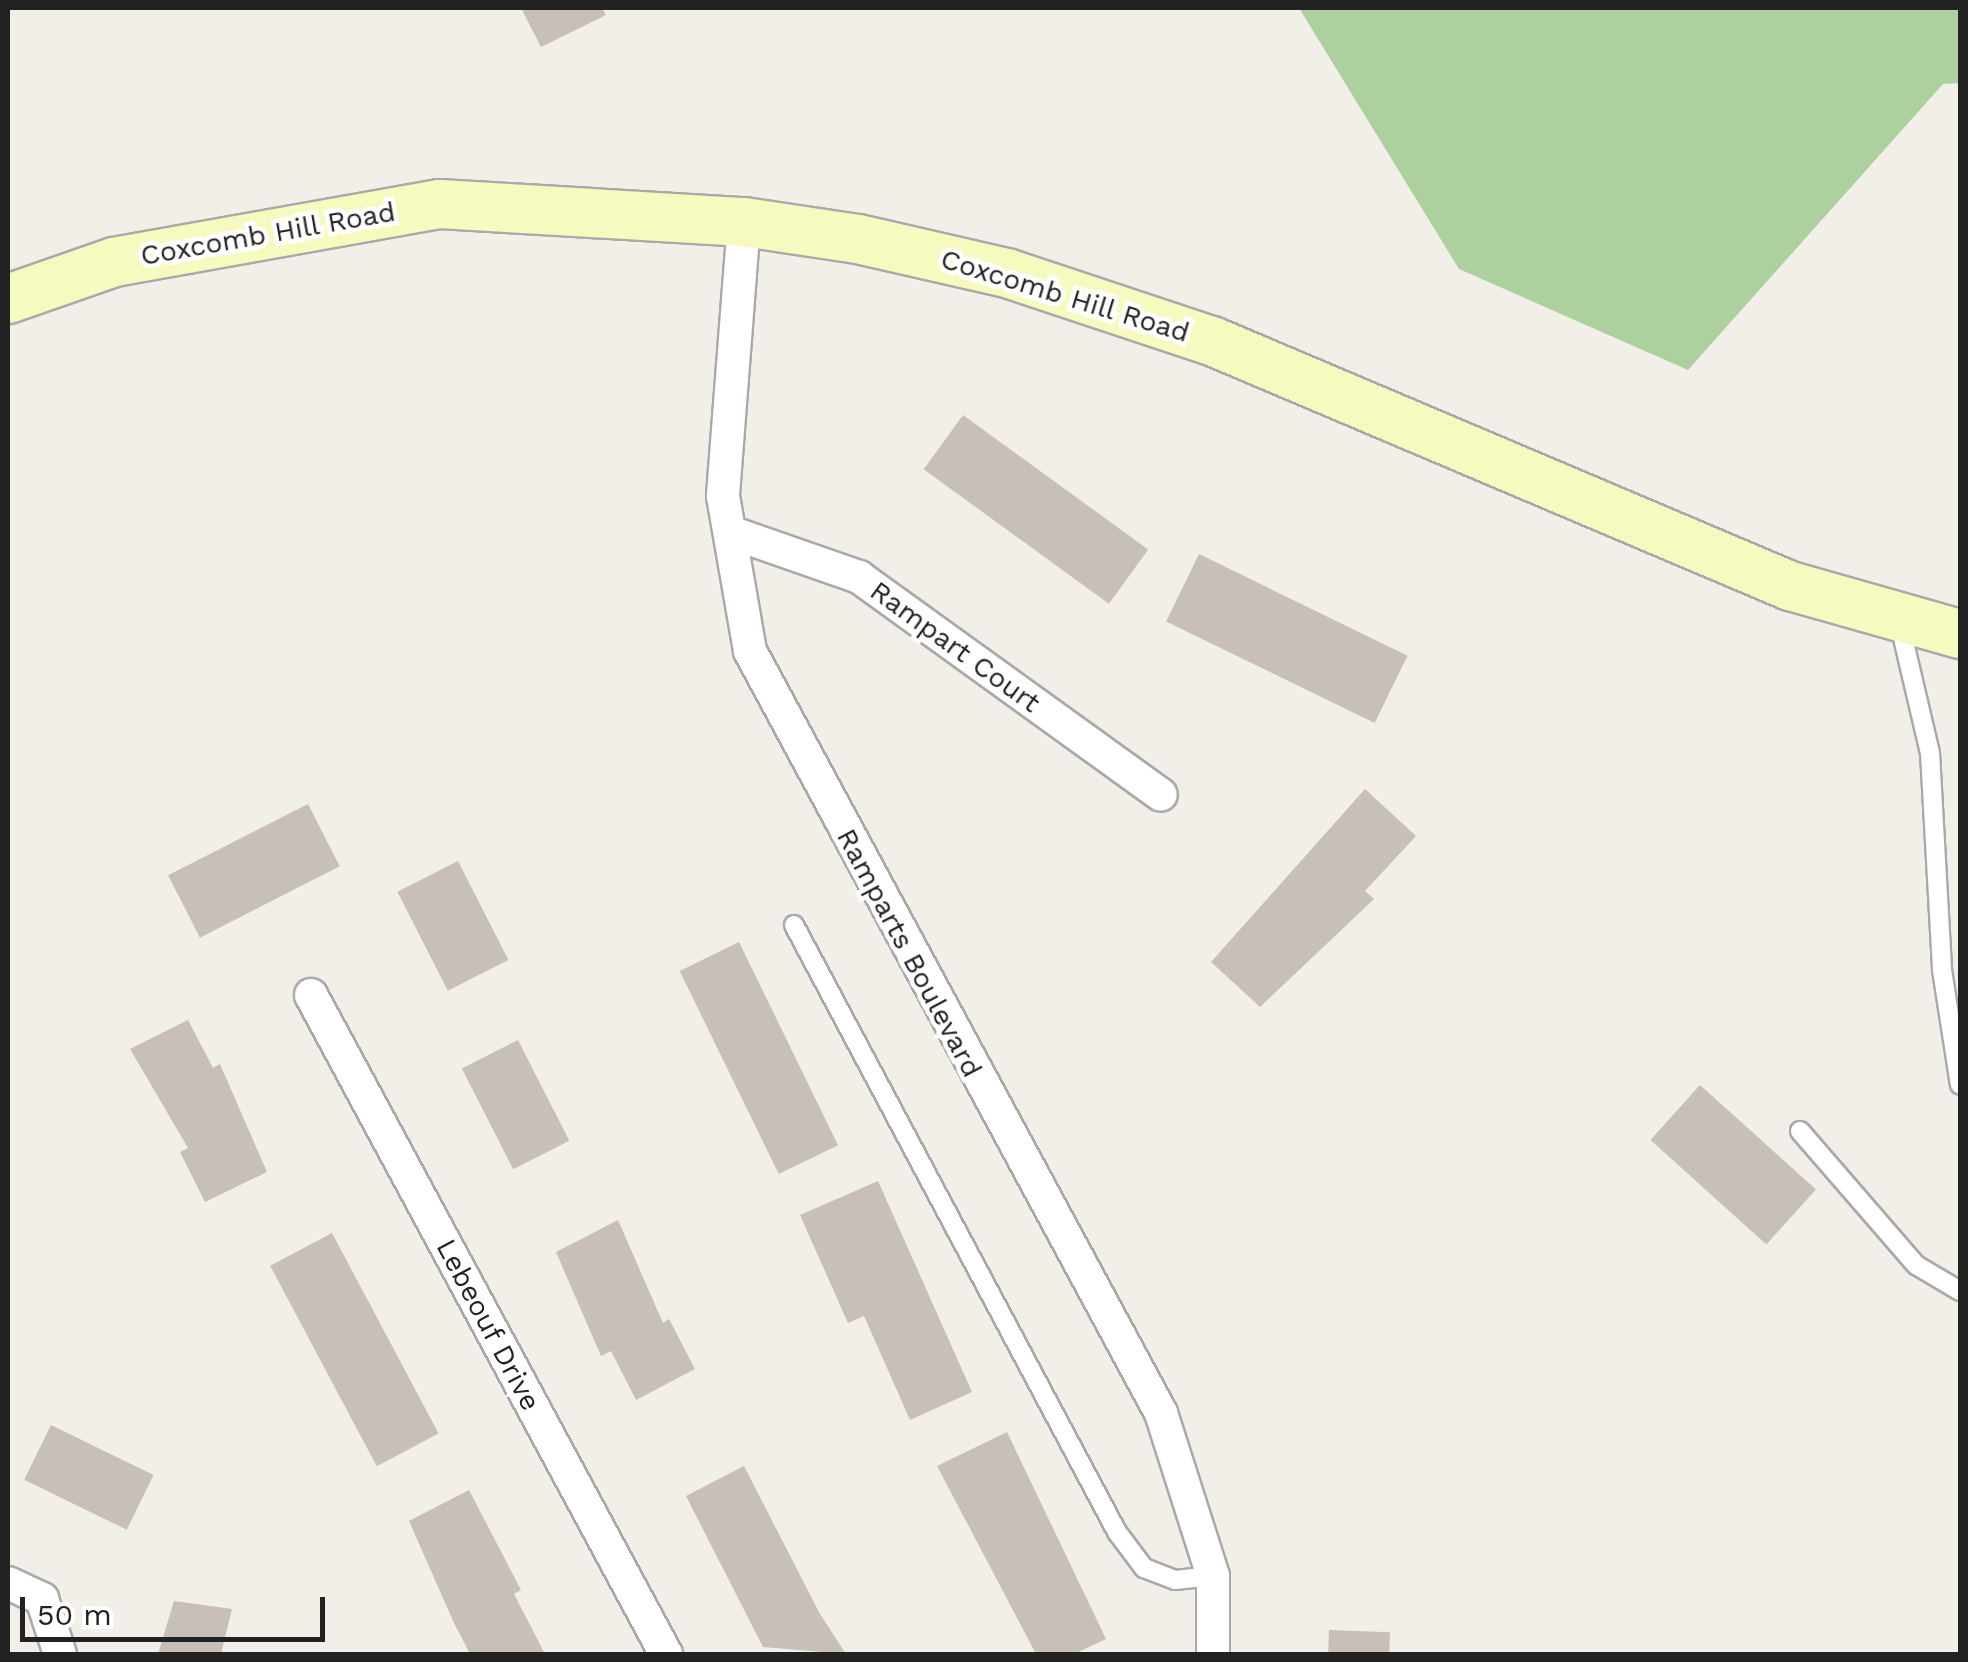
<!DOCTYPE html>
<style>
body{margin:0}
#map{position:relative;width:1968px;height:1662px;overflow:hidden;background:#f2efe9;font-family:"Work Sans",sans-serif}
div>[style]{position:absolute}
.forest>*{inset:0;background:#add19e}
.building>*{inset:0;background:#c7bfb8;transform-origin:0 0}
.roads{filter:drop-shadow(2px 0 #a9a9a9) drop-shadow(-2px 0 #a9a9a9) drop-shadow(0 2px #a9a9a9) drop-shadow(0 -2px #a9a9a9)}
.service>*{height:18px;margin:-9px;padding:0 9px;transform-origin:9px;border-radius:9px;background:#fff}
.minor>*{height:32px;margin:-16px;padding:0 16px;transform-origin:16px;border-radius:16px;background:#fff}
.secondary>*{height:48px;margin:-24px;padding:0 24px;transform-origin:24px;border-radius:24px;background:#f7fabf}
span{translate:-50% -50%;white-space:nowrap;text-align:center;line-height:1.15;-webkit-text-stroke:9px #fff;paint-order:stroke}
.street-label{font-size:28px;color:#222}
.frame{position:absolute;inset:0;border:10px solid #222;pointer-events:none}
.scale{position:absolute;left:20px;top:1597px;width:305px;height:45px;box-sizing:border-box;border:5px solid #222;border-top:0;padding-left:12px;font-size:30px;line-height:35px;white-space:nowrap;color:#222;-webkit-text-stroke:8px #fff;paint-order:stroke}
</style>
<div id="map">
<div class="forest">
<i style="clip-path:polygon(1299px 8px,1960px 8px,1960px 83px,1943px 84px,1688px 370px,1459px 269px)"></i>
</div>
<div class="building">
<i style="clip-path:polygon(521px 8px,602px 8px,606px 15px,541px 47px)"></i>
<i style="left:963px;top:415px;width:229px;height:67px;rotate:36deg"></i>
<i style="left:1199px;top:554px;width:232px;height:75px;rotate:26deg"></i>
<i style="clip-path:polygon(1365px 789px,1416px 836px,1365px 891px,1374px 899px,1260px 1007px,1211px 962px)"></i>
<i style="left:308px;top:804px;width:70px;height:157px;rotate:63deg"></i>
<i style="left:458px;top:861px;width:111px;height:68px;rotate:63deg"></i>
<i style="left:739px;top:942px;width:226px;height:66px;rotate:64deg"></i>
<i style="clip-path:polygon(188px 1020px,213px 1068px,220px 1064px,267px 1172px,205px 1202px,180px 1152px,188px 1148px,130px 1049px)"></i>
<i style="left:518px;top:1040px;width:113px;height:63px;rotate:63deg"></i>
<i style="left:1700px;top:1085px;width:156px;height:74px;rotate:42deg"></i>
<i style="clip-path:polygon(878px 1181px,972px 1392px,910px 1420px,864px 1316px,848px 1323px,800px 1215px)"></i>
<i style="clip-path:polygon(618px 1220px,663px 1323px,669px 1319px,695px 1369px,636px 1400px,611px 1351px,601px 1356px,556px 1252px)"></i>
<i style="left:332px;top:1233px;width:227px;height:70px;rotate:62deg"></i>
<i style="left:51px;top:1425px;width:114px;height:61px;rotate:26deg"></i>
<i style="clip-path:polygon(1007px 1432px,1106px 1639px,1074px 1654px,1036px 1654px,937px 1466px)"></i>
<i style="clip-path:polygon(744px 1466px,820px 1614px,846px 1654px,763px 1647px,686px 1496px)"></i>
<i style="clip-path:polygon(469px 1490px,521px 1590px,514px 1594px,545px 1654px,470px 1654px,454px 1623px,409px 1521px)"></i>
<i style="clip-path:polygon(174px 1601px,232px 1609px,221px 1654px,158px 1654px)"></i>
<i style="left:1329px;top:1630px;width:61px;height:24px;rotate:2deg"></i>
</div>
<div class="roads">
<div class="service">
<i style="left:1899px;top:621px;width:136px;rotate:76.8deg"></i>
<i style="left:1930px;top:753px;width:217px;rotate:86.8deg"></i>
<i style="left:1942px;top:970px;width:116px;rotate:81.1deg"></i>
<i style="left:794px;top:925px;width:688px;rotate:61.98deg"></i>
<i style="left:1117px;top:1532px;width:45px;rotate:53.1deg"></i>
<i style="left:1144px;top:1568px;width:33px;rotate:21deg"></i>
<i style="left:1175px;top:1580px;width:38px;rotate:-6deg"></i>
<i style="left:1800px;top:1131px;width:177px;rotate:49.1deg"></i>
<i style="left:1916px;top:1265px;width:51px;rotate:30.6deg"></i>
</div>
<div class="minor">
<i style="left:744px;top:222px;width:275px;rotate:94.4deg"></i>
<i style="left:723px;top:496px;width:157px;rotate:80.1deg"></i>
<i style="left:750px;top:651px;width:866px;rotate:61.66deg"></i>
<i style="left:1161px;top:1413px;width:171px;rotate:72.3deg"></i>
<i style="left:1213px;top:1576px;width:78px;rotate:90deg"></i>
<i style="left:730px;top:532px;width:137px;rotate:19.2deg"></i>
<i style="left:859px;top:577px;width:372px;rotate:35.8deg"></i>
<i style="left:311px;top:995px;width:749px;rotate:61.69deg"></i>
<i style="left:8px;top:1583px;width:38px;rotate:25deg"></i>
<i style="left:42px;top:1599px;width:58px;rotate:71.9deg"></i>
</div>
<div class="secondary">
<i style="left:8px;top:299px;width:112px;rotate:-19.2deg"></i>
<i style="left:114px;top:262px;width:331px;rotate:-10.1deg"></i>
<i style="left:440px;top:204px;width:305px;rotate:3.4deg"></i>
<i style="left:744px;top:222px;width:115px;rotate:8.5deg"></i>
<i style="left:858px;top:239px;width:153px;rotate:12.9deg"></i>
<i style="left:1007px;top:273px;width:216px;rotate:18.4deg"></i>
<i style="left:1212px;top:341px;width:628px;rotate:22.97deg"></i>
<i style="left:1790px;top:586px;width:177px;rotate:15.8deg"></i>
</div>
</div>
<div class="street-label">
<span style="left:268px;top:234px;rotate:-10deg">Coxcomb Hill Road</span>
<span style="left:1065px;top:296px;rotate:17deg">Coxcomb Hill Road</span>
<span style="left:955px;top:647px;rotate:36deg">Rampart Court</span>
<span style="left:909px;top:953px;rotate:62deg">Ramparts Boulevard</span>
<span style="left:488px;top:1325px;rotate:62deg">Lebeouf Drive</span>
</div>
<div class="frame"></div>
<div class="scale">50 m</div>
</div>
